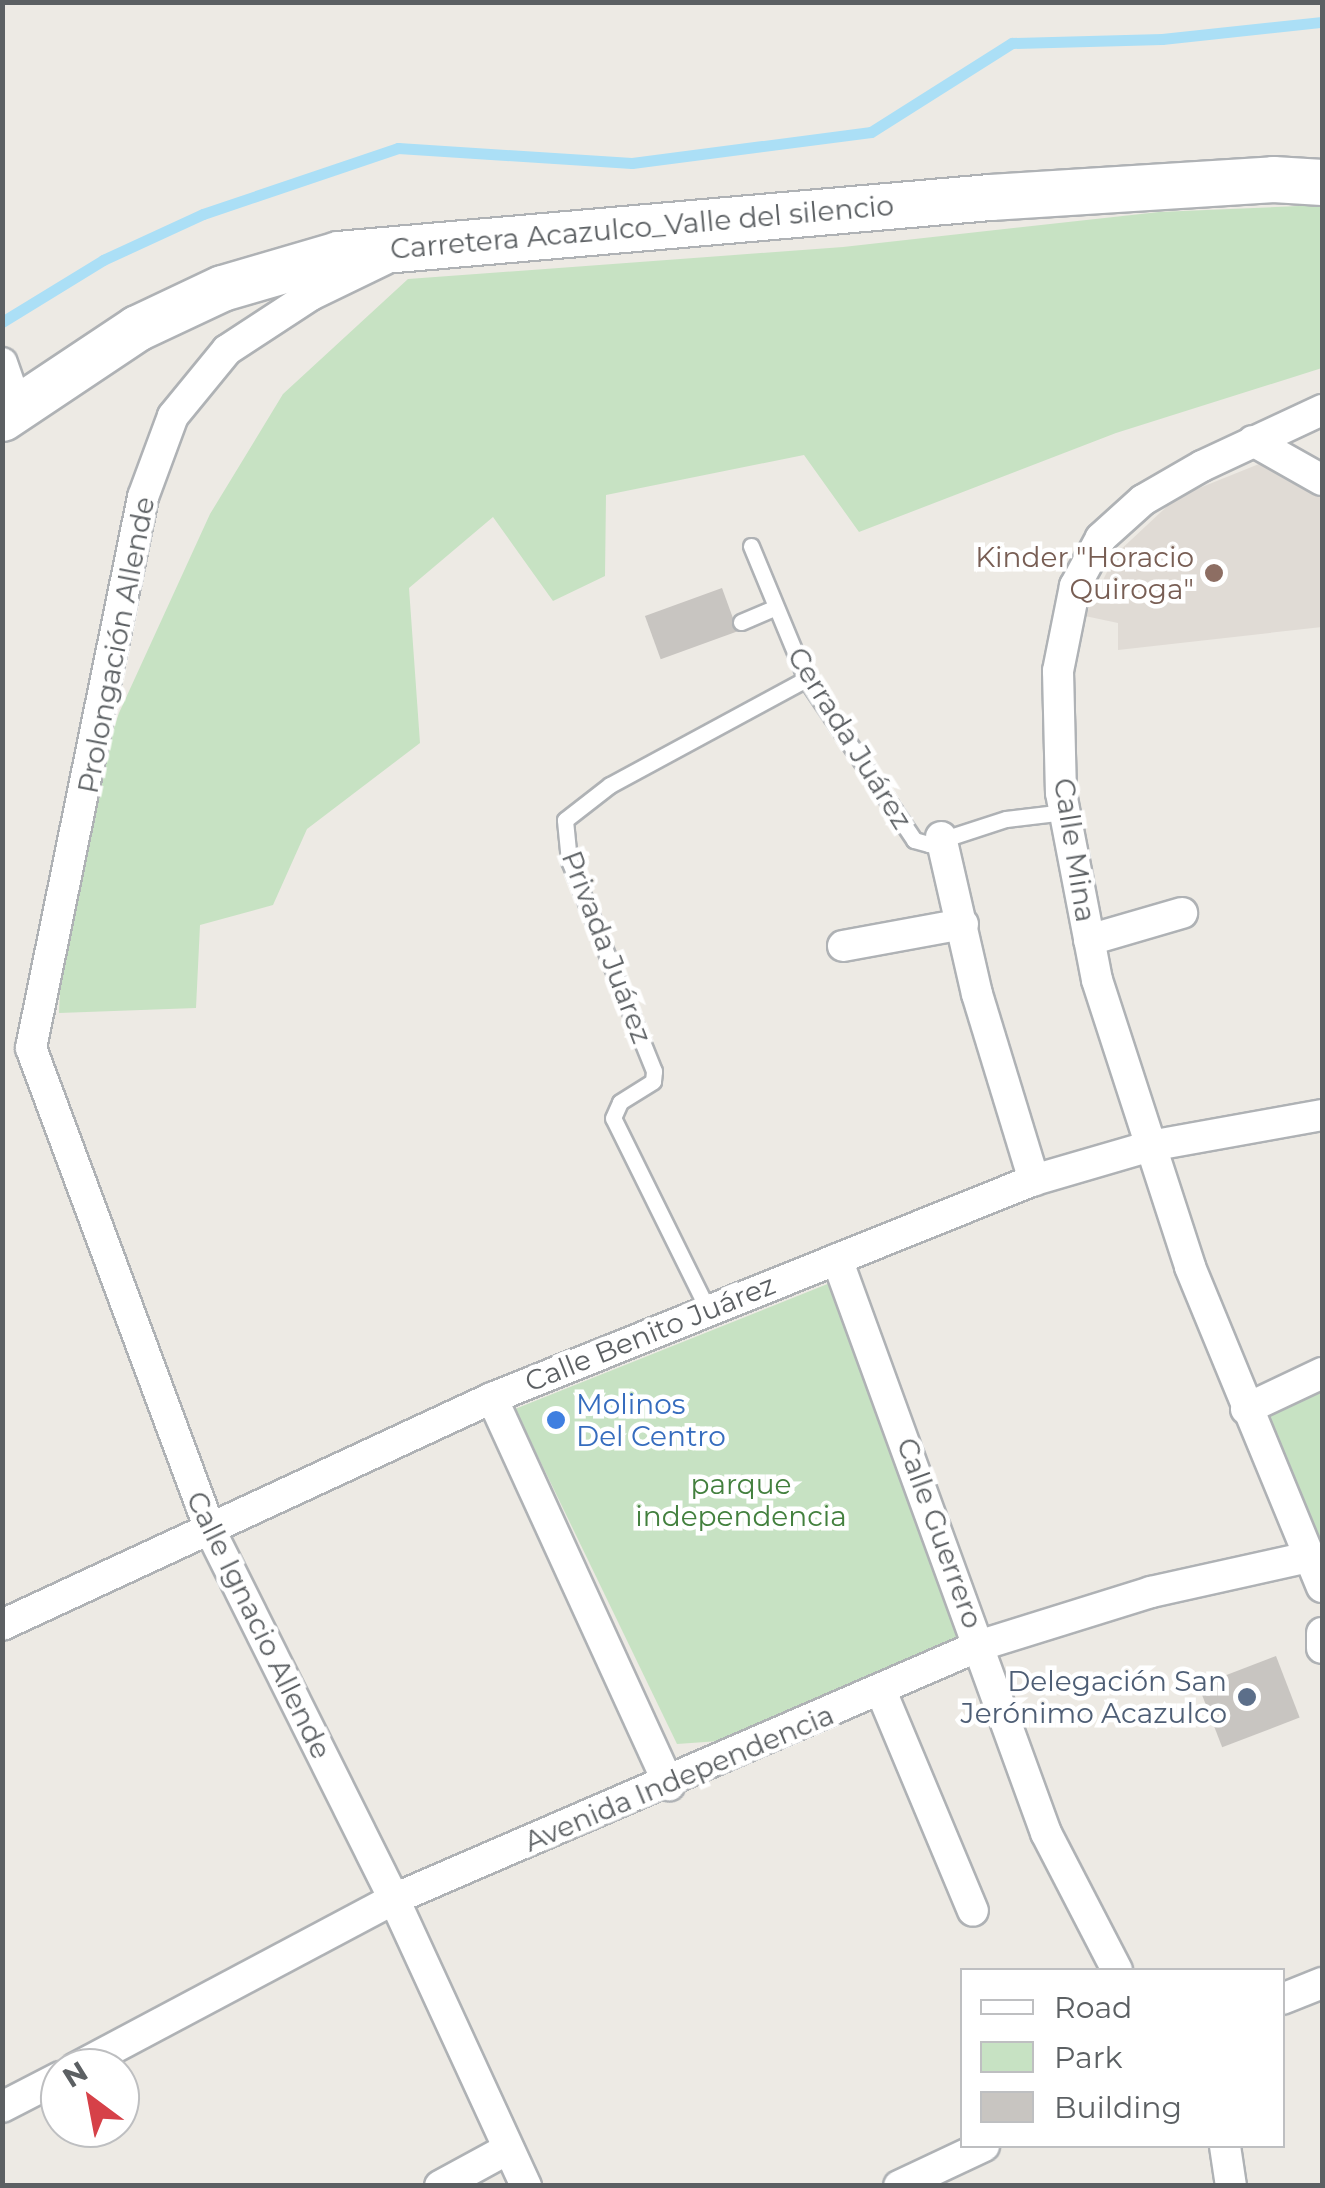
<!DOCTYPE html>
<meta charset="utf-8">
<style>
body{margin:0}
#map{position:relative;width:1325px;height:2188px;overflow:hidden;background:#edeae4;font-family:Montserrat,sans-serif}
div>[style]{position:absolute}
.education>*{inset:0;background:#e0dbd5}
.green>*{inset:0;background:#c7e2c3}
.stream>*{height:11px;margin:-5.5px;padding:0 5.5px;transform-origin:5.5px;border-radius:5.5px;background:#abdff6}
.building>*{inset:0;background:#c8c5c1;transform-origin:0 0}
.roads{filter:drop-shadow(2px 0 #afb2b5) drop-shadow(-2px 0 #afb2b5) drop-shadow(0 2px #afb2b5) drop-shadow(0 -2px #afb2b5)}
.service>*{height:15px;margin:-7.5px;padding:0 7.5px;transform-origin:7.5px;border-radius:7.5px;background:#fff}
.minor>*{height:30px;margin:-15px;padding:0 15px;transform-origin:15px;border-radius:15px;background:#fff}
.secondary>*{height:45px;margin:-22.5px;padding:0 22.5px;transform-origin:22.5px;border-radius:22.5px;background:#fff}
.dots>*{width:28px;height:28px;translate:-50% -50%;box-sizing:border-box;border:5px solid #fff;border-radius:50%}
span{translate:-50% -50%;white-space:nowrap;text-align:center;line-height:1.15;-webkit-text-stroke:9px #fff;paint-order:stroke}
.street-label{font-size:28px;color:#5c6063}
.education-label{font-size:28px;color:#785e54}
.right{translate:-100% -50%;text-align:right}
.shop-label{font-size:28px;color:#366cbe}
.left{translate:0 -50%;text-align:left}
.park-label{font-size:28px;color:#43803e}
.service-label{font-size:28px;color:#4e5e75}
.frame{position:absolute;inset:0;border:5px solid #5c6063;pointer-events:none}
.legend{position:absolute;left:960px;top:1968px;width:325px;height:180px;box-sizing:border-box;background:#fff;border:2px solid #bebfc1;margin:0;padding:12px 18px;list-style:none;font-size:30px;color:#5c6063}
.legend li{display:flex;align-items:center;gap:20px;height:50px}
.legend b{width:50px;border:2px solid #bebfc1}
.north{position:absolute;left:40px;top:2048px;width:100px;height:100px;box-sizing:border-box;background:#fff;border:2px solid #bebfc1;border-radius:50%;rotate:328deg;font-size:28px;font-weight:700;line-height:40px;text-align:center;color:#5c6063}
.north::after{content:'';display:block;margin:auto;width:35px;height:45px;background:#d64148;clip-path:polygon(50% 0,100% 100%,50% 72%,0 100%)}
</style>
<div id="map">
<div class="education">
<i style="clip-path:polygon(1259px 464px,1322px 487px,1322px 627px,1118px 650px,1118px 623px,1085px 616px,1116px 554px,1177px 497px)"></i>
</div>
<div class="green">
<i style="clip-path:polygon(1322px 205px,1322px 368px,1116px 433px,859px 532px,804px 455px,606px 495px,605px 576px,553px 601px,493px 517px,409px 588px,420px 743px,307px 829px,273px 905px,200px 925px,196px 1008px,59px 1013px,65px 870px,119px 713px,210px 514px,283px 394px,408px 279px,843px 247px,1159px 212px)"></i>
<i style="clip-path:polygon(830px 1283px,973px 1638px,747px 1739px,677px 1744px,515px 1409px)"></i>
<i style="clip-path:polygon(1322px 1381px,1322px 1561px,1251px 1414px)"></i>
</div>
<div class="stream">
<i style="left:2px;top:322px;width:119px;rotate:-31.5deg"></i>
<i style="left:103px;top:260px;width:110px;rotate:-24.7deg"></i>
<i style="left:203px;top:214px;width:206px;rotate:-18.7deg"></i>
<i style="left:398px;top:148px;width:234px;rotate:3.7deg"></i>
<i style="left:632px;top:163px;width:241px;rotate:-7.4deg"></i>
<i style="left:871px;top:132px;width:167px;rotate:-32.3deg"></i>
<i style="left:1012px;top:43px;width:150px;rotate:-1.5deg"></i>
<i style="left:1162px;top:39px;width:161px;rotate:-6.1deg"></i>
</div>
<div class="building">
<i style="left:722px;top:588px;width:46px;height:82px;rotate:70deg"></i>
<i style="left:1276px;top:1656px;width:66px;height:83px;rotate:69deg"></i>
</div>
<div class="roads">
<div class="service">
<i style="left:751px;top:546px;width:144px;rotate:67.5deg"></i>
<i style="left:806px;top:679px;width:194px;rotate:56.1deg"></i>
<i style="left:914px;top:840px;width:16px;rotate:15deg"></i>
<i style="left:929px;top:844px;width:81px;rotate:-18deg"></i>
<i style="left:1006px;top:819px;width:59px;rotate:-6.8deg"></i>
<i style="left:741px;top:622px;width:36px;rotate:-23deg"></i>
<i style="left:708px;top:1310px;width:214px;rotate:-116.3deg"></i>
<i style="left:613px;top:1118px;width:17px;rotate:-66deg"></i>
<i style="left:620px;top:1102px;width:39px;rotate:-32deg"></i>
<i style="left:653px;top:1081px;width:10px;rotate:-84deg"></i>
<i style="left:654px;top:1071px;width:227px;rotate:-112deg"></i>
<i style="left:569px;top:861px;width:41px;rotate:-95.6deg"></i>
<i style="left:565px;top:820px;width:57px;rotate:-37.9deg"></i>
<i style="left:610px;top:785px;width:223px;rotate:-28.4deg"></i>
</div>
<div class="minor">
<i style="left:2px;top:363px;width:46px;rotate:70.8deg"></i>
<i style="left:1322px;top:410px;width:132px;rotate:155deg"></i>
<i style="left:1202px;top:466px;width:68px;rotate:150deg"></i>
<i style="left:1143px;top:500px;width:57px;rotate:137.9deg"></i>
<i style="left:1101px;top:538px;width:55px;rotate:118.4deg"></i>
<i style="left:1075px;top:586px;width:87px;rotate:101.3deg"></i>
<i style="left:1058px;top:671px;width:122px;rotate:88.6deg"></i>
<i style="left:1061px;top:793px;width:190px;rotate:79.1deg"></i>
<i style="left:1097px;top:980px;width:302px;rotate:72deg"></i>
<i style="left:1190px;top:1267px;width:346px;rotate:67.6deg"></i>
<i style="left:1253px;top:441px;width:79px;rotate:29.5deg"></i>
<i style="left:941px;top:837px;width:161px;rotate:77.1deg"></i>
<i style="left:977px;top:994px;width:195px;rotate:73deg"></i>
<i style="left:1089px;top:940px;width:97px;rotate:-16.2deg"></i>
<i style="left:843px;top:946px;width:122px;rotate:-10.4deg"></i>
<i style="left:31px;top:1048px;width:516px;rotate:69.6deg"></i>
<i style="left:211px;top:1532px;width:410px;rotate:63.5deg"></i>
<i style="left:394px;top:1899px;width:316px;rotate:65.3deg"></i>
<i style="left:31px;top:1048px;width:562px;rotate:-78.51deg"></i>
<i style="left:143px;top:497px;width:86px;rotate:-69.7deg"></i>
<i style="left:173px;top:416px;width:85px;rotate:-50.7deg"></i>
<i style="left:227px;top:350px;width:100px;rotate:-33.2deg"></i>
<i style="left:311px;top:295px;width:82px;rotate:-25.9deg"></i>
<i style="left:837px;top:1259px;width:611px;rotate:69.99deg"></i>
<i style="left:1046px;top:1833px;width:154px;rotate:62.6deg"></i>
<i style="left:492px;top:1398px;width:426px;rotate:65.4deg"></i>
<i style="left:1246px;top:1409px;width:84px;rotate:-25.3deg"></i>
<i style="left:2px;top:1625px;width:540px;rotate:-24.86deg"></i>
<i style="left:492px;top:1398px;width:584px;rotate:-21.91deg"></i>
<i style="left:1034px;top:1180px;width:121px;rotate:-16.3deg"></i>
<i style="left:1150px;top:1146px;width:175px;rotate:-10.2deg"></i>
<i style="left:1322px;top:1633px;width:15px;rotate:90deg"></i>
<i style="left:881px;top:1691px;width:238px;rotate:67.3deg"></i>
<i style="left:1282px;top:1999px;width:43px;rotate:-21.8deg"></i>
<i style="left:76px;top:2068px;width:360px;rotate:-28deg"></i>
<i style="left:394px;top:1899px;width:640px;rotate:-23.4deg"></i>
<i style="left:981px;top:1645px;width:178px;rotate:-17.3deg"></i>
<i style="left:1151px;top:1592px;width:162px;rotate:-12.5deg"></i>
<i style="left:2px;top:2107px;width:65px;rotate:-27.3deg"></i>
<i style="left:1225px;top:2146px;width:40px;rotate:81.5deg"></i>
<i style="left:440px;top:2186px;width:77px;rotate:-28.6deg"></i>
<i style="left:899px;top:2186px;width:94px;rotate:-25.2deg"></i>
</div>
<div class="secondary">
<i style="left:2px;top:418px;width:162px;rotate:-33.7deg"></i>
<i style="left:137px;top:328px;width:94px;rotate:-25.2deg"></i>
<i style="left:222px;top:288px;width:121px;rotate:-16.3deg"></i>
<i style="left:338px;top:254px;width:654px;rotate:-5deg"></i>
<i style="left:990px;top:197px;width:284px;rotate:-3.6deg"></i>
<i style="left:1273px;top:179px;width:49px;rotate:3.5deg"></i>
</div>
</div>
<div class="dots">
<i style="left:1214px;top:573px;background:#8d6e63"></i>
<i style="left:556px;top:1420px;background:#3f7fe0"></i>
<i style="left:1247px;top:1697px;background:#5c6f8a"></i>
</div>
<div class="street-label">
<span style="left:642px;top:227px;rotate:-5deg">Carretera Acazulco_Valle del silencio</span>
<span style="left:116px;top:645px;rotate:-79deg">Prolongación Allende</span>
<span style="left:850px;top:738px;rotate:58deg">Cerrada Juárez</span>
<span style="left:1075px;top:850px;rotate:81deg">Calle Mina</span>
<span style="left:607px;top:947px;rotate:69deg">Privada Juárez</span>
<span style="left:650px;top:1333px;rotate:-22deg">Calle Benito Juárez</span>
<span style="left:940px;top:1533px;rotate:70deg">Calle Guerrero</span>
<span style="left:259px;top:1625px;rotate:64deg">Calle Ignacio Allende</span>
<span style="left:679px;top:1778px;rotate:-23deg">Avenida Independencia</span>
</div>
<div class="education-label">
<span class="right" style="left:1194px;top:573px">Kinder "Horacio<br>Quiroga"</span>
</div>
<div class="shop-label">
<span class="left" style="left:576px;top:1420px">Molinos<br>Del Centro</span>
</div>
<div class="park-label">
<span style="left:741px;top:1500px">parque<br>independencia</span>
</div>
<div class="service-label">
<span class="right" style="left:1227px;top:1697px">Delegación San<br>Jerónimo Acazulco</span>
</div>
<div class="frame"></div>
<ul class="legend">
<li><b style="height:12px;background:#fff"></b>Road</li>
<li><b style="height:28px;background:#c7e2c3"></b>Park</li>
<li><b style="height:28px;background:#c8c5c1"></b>Building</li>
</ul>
<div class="north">N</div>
</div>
